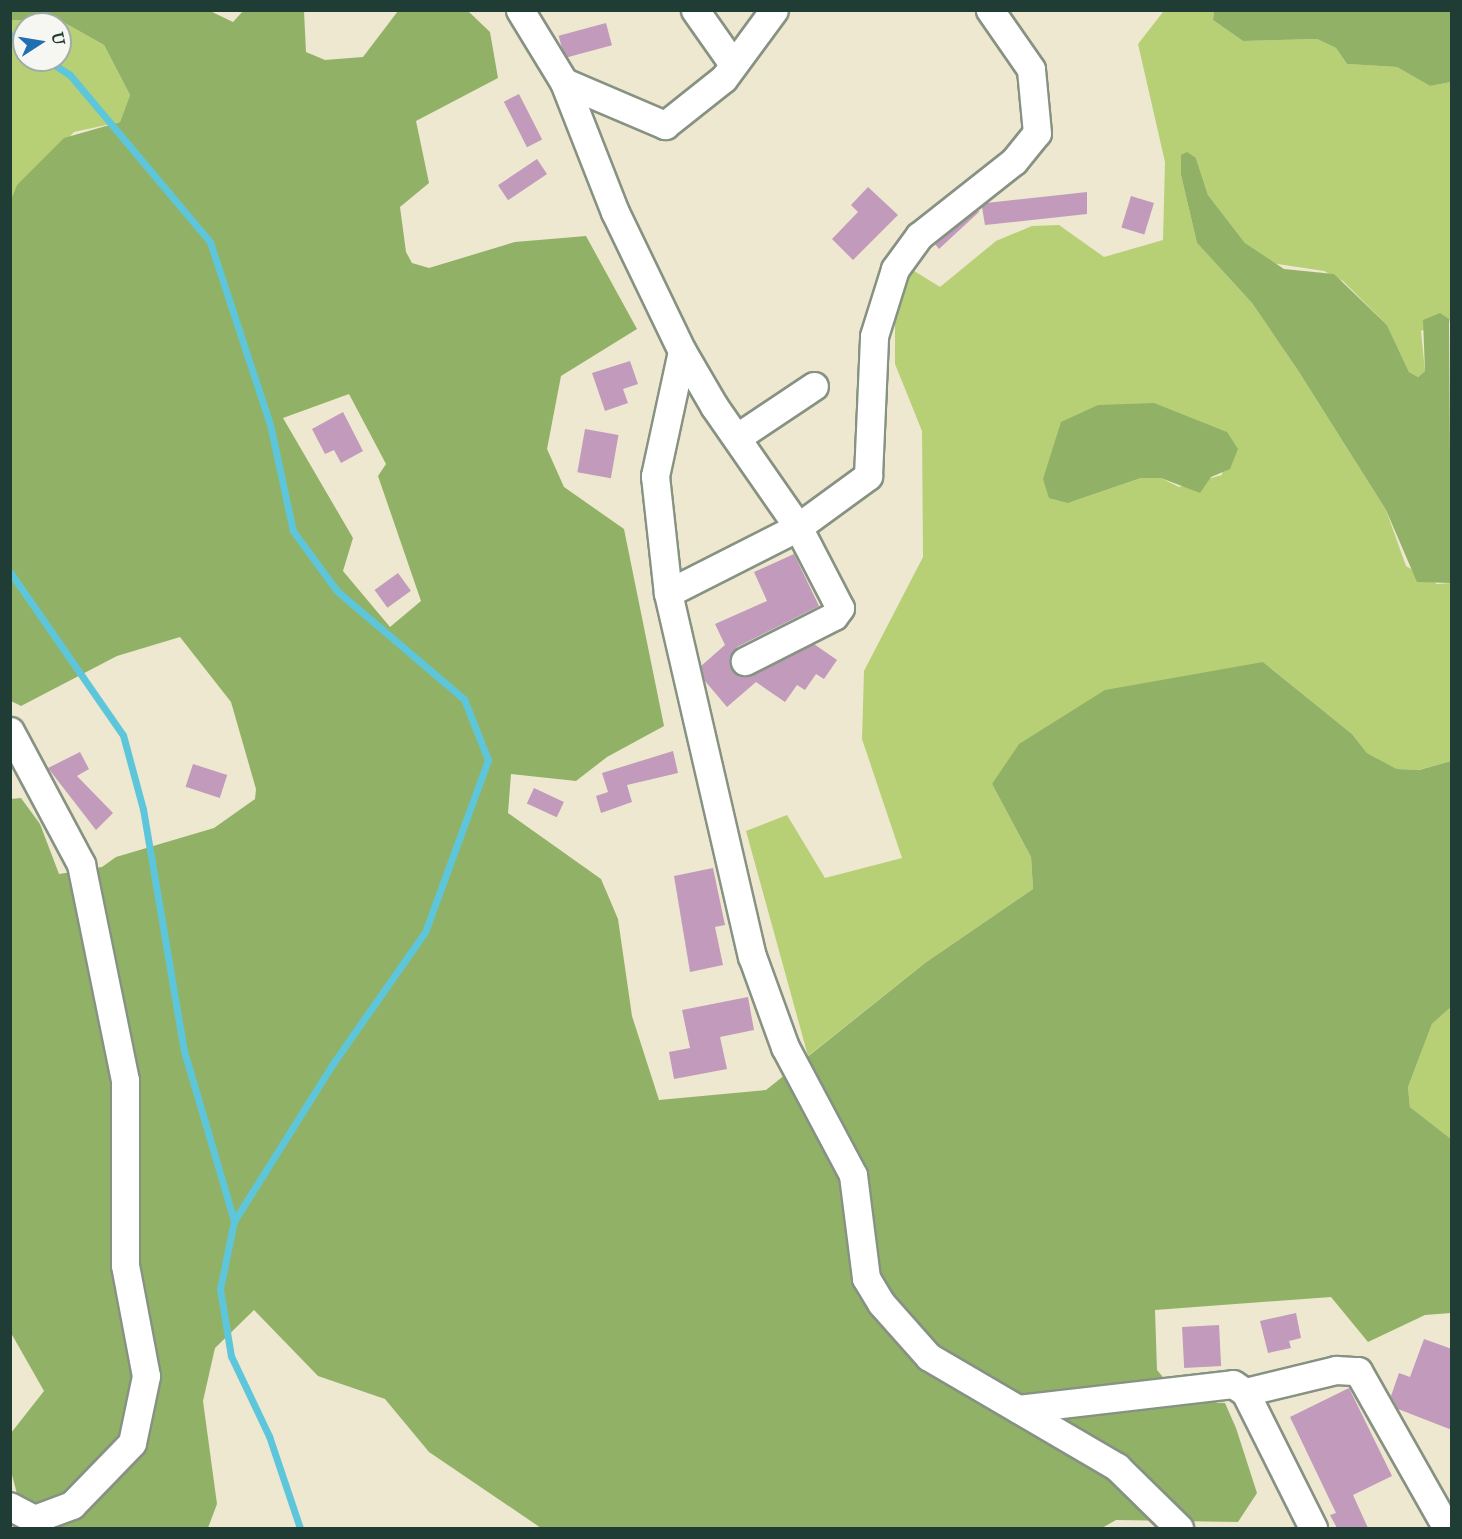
<!DOCTYPE html>
<style>
body{margin:0}
#map{position:relative;width:1462px;height:1539px;overflow:hidden;background:#eee8d0;font-family:"IM FELL Great Primer",serif}
div>[style]{position:absolute}
.green>*{inset:0;background:#b7d075}
.forest>*{inset:0;background:#91b266}
.stream>*{height:7px;margin:-3.5px;padding:0 3.5px;transform-origin:3.5px;border-radius:3.5px;background:#5ec6db}
.building>*{inset:0;background:#c19abc;transform-origin:0 0}
.roads{filter:drop-shadow(2px 0 #869282) drop-shadow(-2px 0 #869282) drop-shadow(0 2px #869282) drop-shadow(0 -2px #869282)}
.minor>*{height:27px;margin:-13.5px;padding:0 13.5px;transform-origin:13.5px;border-radius:13.5px;background:#fff}
span{translate:-50% -50%;white-space:nowrap;text-align:center;line-height:1.15;-webkit-text-stroke:6px #f6f6f2;paint-order:stroke}
.frame{position:absolute;inset:0;border:12px solid #1f3d34;pointer-events:none}
.north{position:absolute;left:12px;top:12px;width:60px;height:60px;box-sizing:border-box;background:#f6f6f2;border:2px solid #a0aca6;border-radius:50%;rotate:78deg;font-size:16px;font-weight:700;line-height:24px;text-align:center;color:#1f3d34}
.north::after{content:'';display:block;margin:auto;width:21px;height:27px;background:#1f6fb2;clip-path:polygon(50% 0,100% 100%,50% 72%,0 100%)}
</style>
<div id="map">
<div class="green">
<i style="clip-path:polygon(evenodd,1214px 11px,1213px 20px,1243px 41px,1317px 39px,1336px 48px,1347px 64px,1397px 67px,1430px 86px,1451px 82px,1451px 328px,1449px 319px,1421px 331px,1425px 371px,1418px 377px,1409px 372px,1387px 325px,1343px 281px,1324px 271px,1271px 263px,1245px 243px,1208px 195px,1196px 158px,1181px 175px,1197px 243px,1252px 303px,1299px 372px,1386px 510px,1406px 566px,1437px 584px,1451px 583px,1451px 761px,1418px 770px,1397px 769px,1367px 753px,1352px 734px,1263px 662px,992px 784px,1031px 857px,1033px 889px,925px 963px,808px 1056px,746px 831px,787px 815px,825px 878px,902px 858px,862px 739px,864px 671px,923px 557px,922px 431px,895px 364px,895px 304px,911px 269px,940px 287px,996px 241px,1032px 226px,1059px 225px,1104px 257px,1163px 240px,1165px 162px,1138px 44px,1163px 12px,1214px 11px,1227px 432px,1222px 475px,1179px 487px,1161px 478px,1141px 478px,1068px 503px,1227px 432px)"></i>
<i style="clip-path:polygon(evenodd,11px 20px,63px 22px,104px 45px,130px 95px,120px 122px,74px 132px,11px 200px,11px 20px,24px 24px,60px 24px,60px 60px,24px 60px,24px 24px)"></i>
<i style="clip-path:polygon(1451px 1007px,1451px 1139px,1410px 1107px,1408px 1087px,1432px 1024px)"></i>
</div>
<div class="forest">
<i style="clip-path:polygon(evenodd,208px 10px,233px 22px,243px 11px,304px 11px,306px 52px,325px 60px,363px 57px,398px 11px,468px 11px,490px 32px,498px 78px,416px 121px,429px 183px,400px 207px,406px 252px,412px 263px,429px 268px,515px 242px,586px 236px,637px 329px,561px 376px,547px 449px,564px 487px,624px 529px,664px 726px,607px 757px,576px 781px,511px 774px,508px 813px,601px 879px,618px 919px,632px 1016px,659px 1100px,766px 1090px,925px 963px,1033px 889px,1031px 857px,992px 784px,1019px 744px,1105px 690px,1263px 662px,1352px 734px,1367px 753px,1397px 769px,1419px 770px,1451px 761px,1451px 1007px,1432px 1024px,1408px 1087px,1410px 1107px,1451px 1139px,1451px 1313px,1425px 1315px,1368px 1342px,1331px 1297px,1155px 1310px,1157px 1370px,1183px 1401px,1225px 1403px,1236px 1428px,1257px 1493px,1238px 1522px,1116px 1520px,1102px 1528px,541px 1528px,429px 1452px,385px 1399px,318px 1376px,254px 1310px,215px 1348px,203px 1401px,217px 1504px,208px 1528px,26px 1528px,11px 1471px,11px 1433px,44px 1391px,11px 1333px,11px 799px,21px 798px,40px 824px,59px 874px,102px 867px,116px 857px,214px 828px,255px 799px,256px 789px,231px 702px,180px 637px,117px 656px,21px 706px,11px 701px,11px 200px,17px 185px,64px 138px,120px 122px,130px 95px,104px 45px,63px 22px,11px 20px,11px 11px,208px 10px,349px 394px,386px 464px,378px 476px,421px 601px,390px 627px,343px 571px,353px 538px,283px 418px,349px 394px)"></i>
<i style="clip-path:polygon(1214px 11px,1451px 11px,1451px 82px,1430px 86px,1397px 67px,1347px 64px,1336px 48px,1317px 39px,1243px 41px,1213px 20px)"></i>
<i style="clip-path:polygon(1187px 152px,1196px 158px,1208px 195px,1245px 243px,1284px 269px,1334px 274px,1387px 325px,1409px 372px,1418px 377px,1425px 371px,1423px 320px,1440px 313px,1449px 319px,1451px 583px,1417px 582px,1386px 510px,1299px 372px,1252px 303px,1197px 243px,1181px 175px,1181px 155px)"></i>
<i style="clip-path:polygon(1154px 403px,1227px 432px,1238px 449px,1230px 469px,1211px 477px,1200px 493px,1161px 478px,1141px 478px,1068px 503px,1049px 498px,1043px 479px,1061px 422px,1098px 405px)"></i>
</div>
<div class="stream">
<i style="left:10px;top:35px;width:17px;rotate:33deg"></i>
<i style="left:47px;top:60px;width:27px;rotate:33deg"></i>
<i style="left:70px;top:75px;width:218px;rotate:50deg"></i>
<i style="left:210px;top:242px;width:192px;rotate:71.8deg"></i>
<i style="left:270px;top:424px;width:109px;rotate:77.9deg"></i>
<i style="left:293px;top:531px;width:74px;rotate:53.7deg"></i>
<i style="left:337px;top:591px;width:167px;rotate:40.4deg"></i>
<i style="left:464px;top:699px;width:66px;rotate:68.5deg"></i>
<i style="left:488px;top:760px;width:183px;rotate:110.1deg"></i>
<i style="left:425px;top:932px;width:162px;rotate:125deg"></i>
<i style="left:332px;top:1065px;width:184px;rotate:122.1deg"></i>
<i style="left:10px;top:572px;width:198px;rotate:55.3deg"></i>
<i style="left:123px;top:735px;width:77px;rotate:74.9deg"></i>
<i style="left:143px;top:809px;width:245px;rotate:80.4deg"></i>
<i style="left:184px;top:1051px;width:177px;rotate:73.6deg"></i>
<i style="left:234px;top:1221px;width:69px;rotate:101.6deg"></i>
<i style="left:220px;top:1289px;width:68px;rotate:80.7deg"></i>
<i style="left:231px;top:1356px;width:89px;rotate:64.6deg"></i>
<i style="left:269px;top:1436px;width:97px;rotate:71.4deg"></i>
</div>
<div class="building">
<i style="left:606px;top:23px;width:23px;height:49px;rotate:75deg"></i>
<i style="left:519px;top:94px;width:51px;height:17px;rotate:63deg"></i>
<i style="left:537px;top:159px;width:18px;height:47px;rotate:56deg"></i>
<i style="clip-path:polygon(868px 187px,898px 215px,853px 260px,832px 239px,858px 212px,851px 205px)"></i>
<i style="clip-path:polygon(1087px 192px,1087px 214px,985px 225px,982px 207px,986px 203px)"></i>
<i style="left:1131px;top:196px;width:24px;height:33px;rotate:17deg"></i>
<i style="clip-path:polygon(980px 211px,939px 249px,935px 244px,975px 212px)"></i>
<i style="clip-path:polygon(630px 361px,638px 384px,623px 389px,628px 403px,605px 411px,592px 373px)"></i>
<i style="clip-path:polygon(343px 412px,363px 451px,341px 463px,334px 450px,325px 454px,312px 429px)"></i>
<i style="left:585px;top:429px;width:34px;height:44px;rotate:10deg"></i>
<i style="clip-path:polygon(794px 554px,819px 606px,737px 647px,731px 668px,737px 674px,752px 675px,814px 644px,837px 660px,824px 679px,816px 674px,805px 690px,797px 685px,785px 702px,756px 682px,727px 707px,705px 681px,701px 666px,725px 645px,715px 624px,767px 601px,754px 572px)"></i>
<i style="left:398px;top:573px;width:22px;height:29px;rotate:54deg"></i>
<i style="clip-path:polygon(673px 751px,678px 773px,627px 785px,632px 802px,601px 813px,596px 796px,608px 792px,602px 773px)"></i>
<i style="clip-path:polygon(80px 752px,89px 769px,77px 776px,113px 813px,96px 830px,48px 768px)"></i>
<i style="left:193px;top:764px;width:36px;height:24px;rotate:18deg"></i>
<i style="left:534px;top:788px;width:33px;height:17px;rotate:25deg"></i>
<i style="clip-path:polygon(713px 868px,725px 925px,715px 927px,723px 965px,690px 972px,674px 876px)"></i>
<i style="clip-path:polygon(748px 997px,754px 1030px,720px 1037px,727px 1069px,674px 1079px,669px 1052px,690px 1048px,682px 1010px)"></i>
<i style="clip-path:polygon(1296px 1313px,1301px 1338px,1289px 1341px,1291px 1348px,1268px 1353px,1260px 1321px)"></i>
<i style="left:1219px;top:1325px;width:41px;height:37px;rotate:87deg"></i>
<i style="clip-path:polygon(1424px 1339px,1452px 1349px,1452px 1430px,1398px 1409px,1391px 1396px,1399px 1373px,1410px 1377px)"></i>
<i style="clip-path:polygon(1349px 1388px,1392px 1476px,1353px 1495px,1368px 1528px,1337px 1528px,1330px 1515px,1336px 1513px,1290px 1417px)"></i>
</div>
<div class="roads">
<div class="minor">
<i style="left:520px;top:10px;width:84px;rotate:58.6deg"></i>
<i style="left:564px;top:82px;width:140px;rotate:68.6deg"></i>
<i style="left:615px;top:212px;width:154px;rotate:64.3deg"></i>
<i style="left:682px;top:351px;width:128px;rotate:102.2deg"></i>
<i style="left:655px;top:476px;width:118px;rotate:83.7deg"></i>
<i style="left:668px;top:593px;width:373px;rotate:77deg"></i>
<i style="left:752px;top:956px;width:97px;rotate:70.1deg"></i>
<i style="left:785px;top:1047px;width:145px;rotate:62deg"></i>
<i style="left:853px;top:1175px;width:104px;rotate:82.8deg"></i>
<i style="left:866px;top:1278px;width:29px;rotate:59deg"></i>
<i style="left:881px;top:1303px;width:72px;rotate:48.4deg"></i>
<i style="left:929px;top:1357px;width:218px;rotate:30.3deg"></i>
<i style="left:1117px;top:1467px;width:87px;rotate:44.5deg"></i>
<i style="left:695px;top:10px;width:66px;rotate:54.9deg"></i>
<i style="left:564px;top:82px;width:110px;rotate:23.1deg"></i>
<i style="left:665px;top:125px;width:75px;rotate:-38.5deg"></i>
<i style="left:724px;top:78px;width:84px;rotate:-53.7deg"></i>
<i style="left:682px;top:351px;width:64px;rotate:59.8deg"></i>
<i style="left:714px;top:406px;width:147px;rotate:55.2deg"></i>
<i style="left:798px;top:527px;width:91px;rotate:62.6deg"></i>
<i style="left:840px;top:608px;width:10px;rotate:127deg"></i>
<i style="left:834px;top:616px;width:100px;rotate:153.2deg"></i>
<i style="left:739px;top:436px;width:90px;rotate:-33.7deg"></i>
<i style="left:668px;top:593px;width:146px;rotate:-26.9deg"></i>
<i style="left:798px;top:527px;width:87px;rotate:-36.1deg"></i>
<i style="left:868px;top:476px;width:140px;rotate:-87.5deg"></i>
<i style="left:874px;top:336px;width:70px;rotate:-72.6deg"></i>
<i style="left:895px;top:269px;width:41px;rotate:-54deg"></i>
<i style="left:919px;top:236px;width:121px;rotate:-38.3deg"></i>
<i style="left:1014px;top:161px;width:36px;rotate:-51deg"></i>
<i style="left:1037px;top:133px;width:64px;rotate:-95.4deg"></i>
<i style="left:1031px;top:69px;width:72px;rotate:-124.8deg"></i>
<i style="left:10px;top:731px;width:151px;rotate:61.9deg"></i>
<i style="left:81px;top:864px;width:220px;rotate:78.5deg"></i>
<i style="left:125px;top:1080px;width:185px;rotate:90deg"></i>
<i style="left:125px;top:1265px;width:113px;rotate:79.3deg"></i>
<i style="left:146px;top:1376px;width:68px;rotate:101.8deg"></i>
<i style="left:132px;top:1443px;width:86px;rotate:134.1deg"></i>
<i style="left:72px;top:1505px;width:40px;rotate:159.8deg"></i>
<i style="left:34px;top:1519px;width:27px;rotate:-152deg"></i>
<i style="left:1245px;top:1392px;width:94px;rotate:-13.6deg"></i>
<i style="left:1336px;top:1370px;width:22px;rotate:3deg"></i>
<i style="left:1358px;top:1371px;width:180px;rotate:60.5deg"></i>
<i style="left:1018px;top:1409px;width:216px;rotate:-6.6deg"></i>
<i style="left:1233px;top:1384px;width:14px;rotate:34deg"></i>
<i style="left:1245px;top:1392px;width:152px;rotate:63.4deg"></i>
</div>
</div>
<div class="frame"></div>
<div class="north">U</div>
</div>
